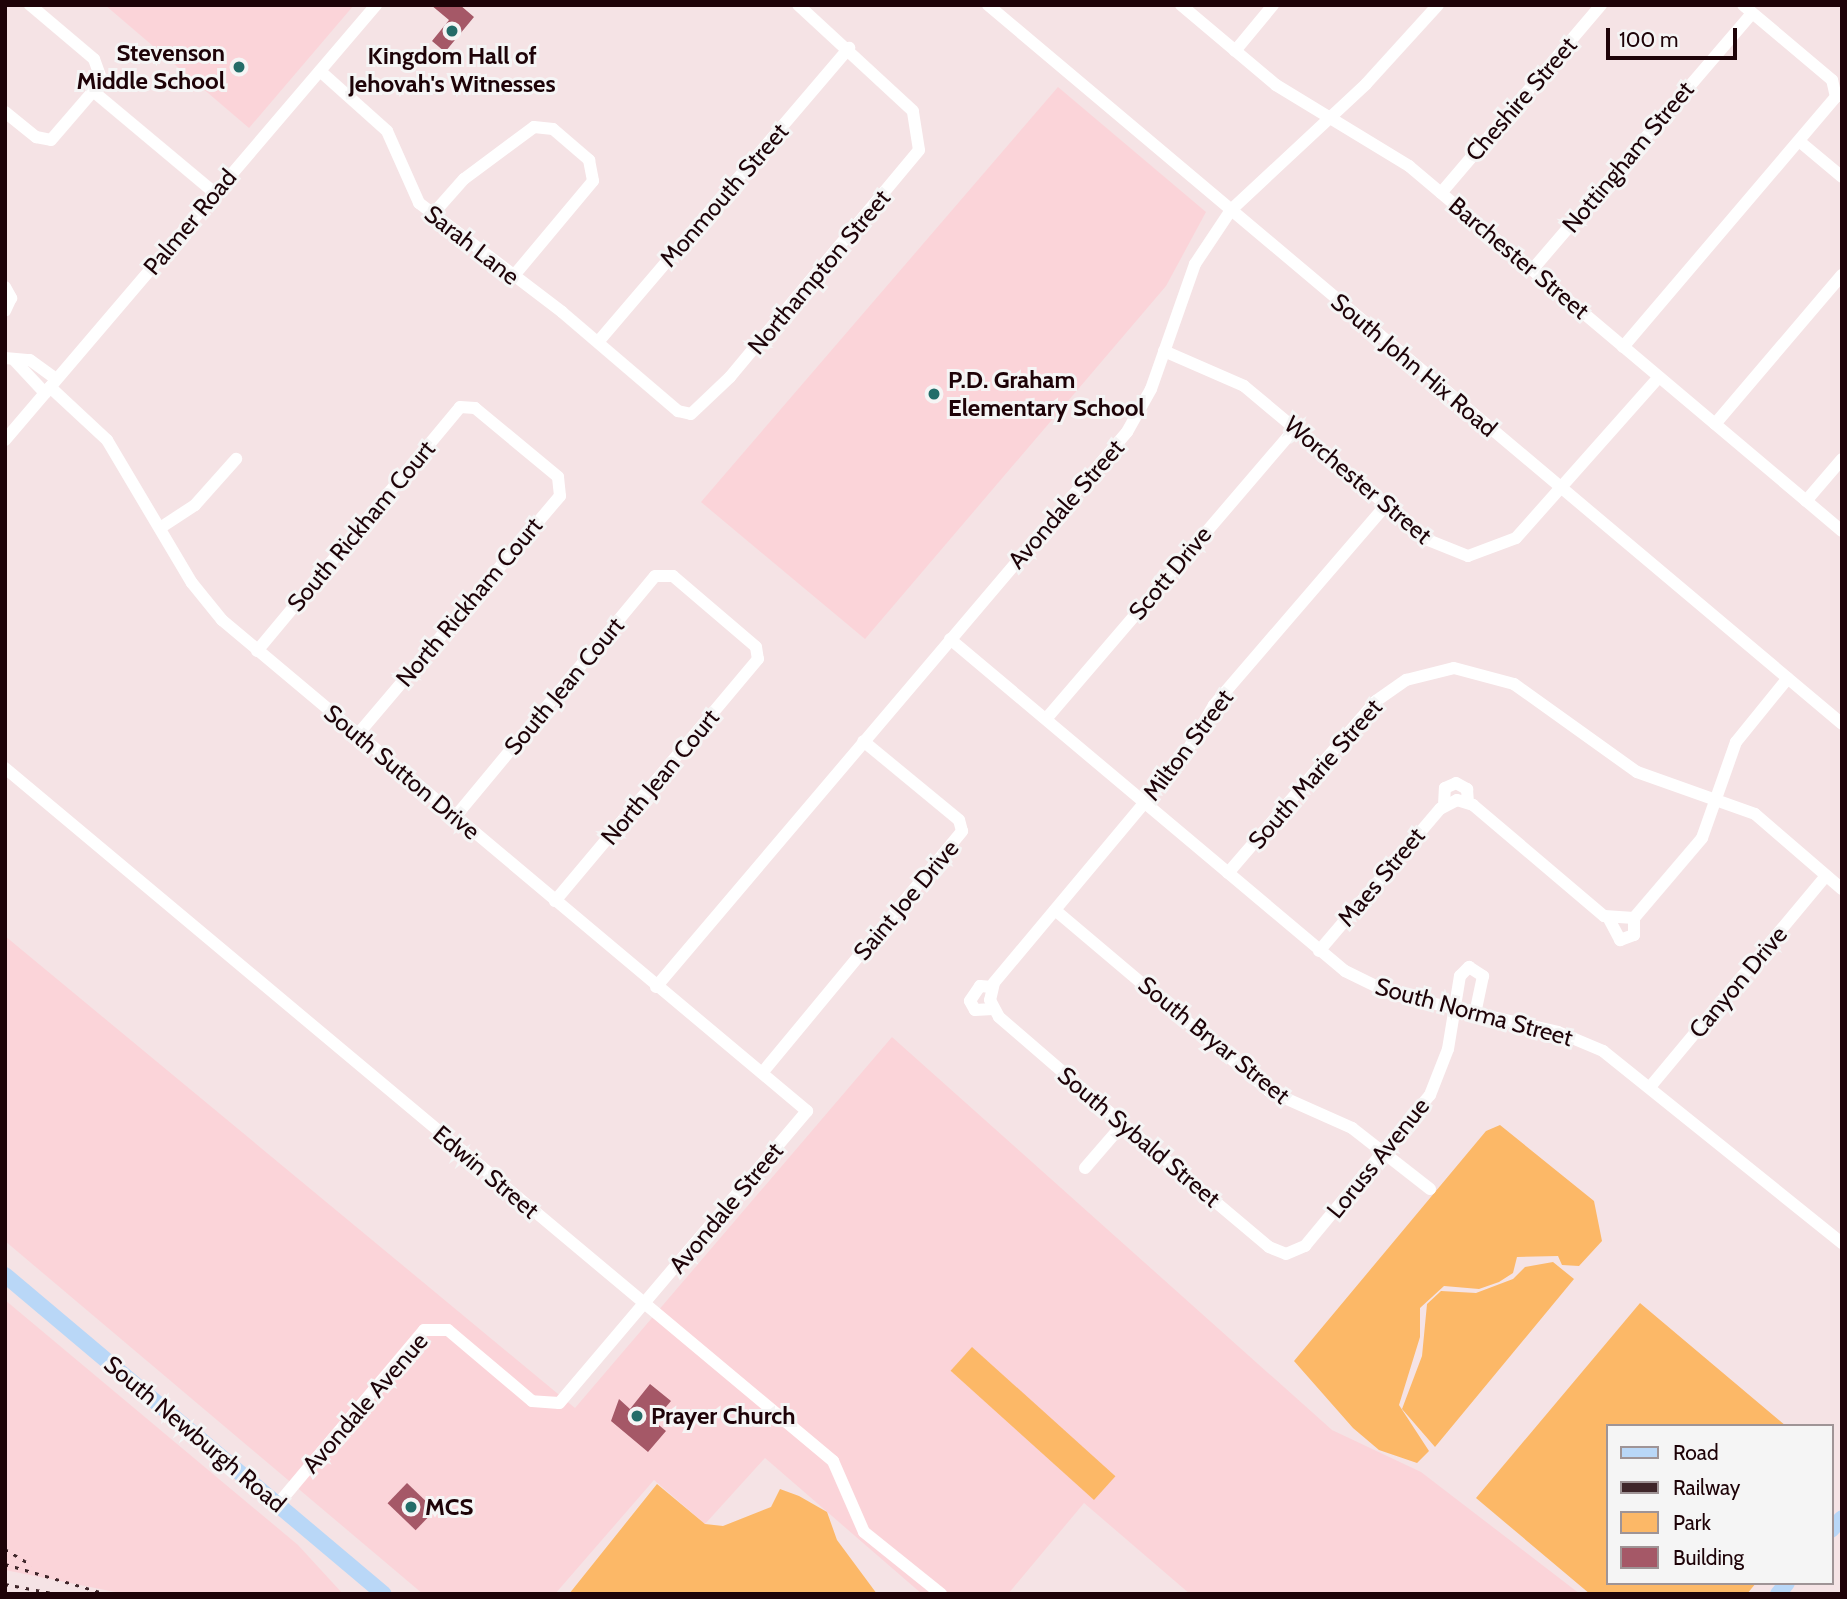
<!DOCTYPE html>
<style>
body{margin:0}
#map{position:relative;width:1847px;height:1599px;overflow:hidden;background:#f5e3e5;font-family:Cabin,sans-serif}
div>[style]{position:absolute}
.built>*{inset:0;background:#fbd4d9}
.green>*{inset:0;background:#fcb867;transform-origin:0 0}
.building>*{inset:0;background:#a55867;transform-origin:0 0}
.minor>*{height:12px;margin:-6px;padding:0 6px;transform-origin:6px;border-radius:6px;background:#fff}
.major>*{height:16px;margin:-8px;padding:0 8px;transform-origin:8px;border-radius:8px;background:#b9d7f7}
.rail>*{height:2.5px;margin-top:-1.25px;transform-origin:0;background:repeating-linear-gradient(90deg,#3f262a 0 3.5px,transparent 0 10.5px)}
.dots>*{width:19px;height:19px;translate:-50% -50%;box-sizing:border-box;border:4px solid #f5f5f5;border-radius:50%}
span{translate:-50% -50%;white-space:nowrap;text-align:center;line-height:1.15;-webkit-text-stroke:6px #f5f5f5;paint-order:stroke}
.poi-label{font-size:24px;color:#1e0308;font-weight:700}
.right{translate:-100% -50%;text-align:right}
.left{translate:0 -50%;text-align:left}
.street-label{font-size:24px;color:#1e0308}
.frame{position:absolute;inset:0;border:7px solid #1e0308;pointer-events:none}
.legend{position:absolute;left:1606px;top:1424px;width:228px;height:161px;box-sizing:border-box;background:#f5f5f5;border:2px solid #9f9496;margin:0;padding:9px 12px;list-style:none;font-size:21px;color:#1e0308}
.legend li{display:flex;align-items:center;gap:14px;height:35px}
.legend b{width:35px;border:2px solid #9f9496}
.scale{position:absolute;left:1606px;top:28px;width:131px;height:32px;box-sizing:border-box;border:4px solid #1e0308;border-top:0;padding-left:9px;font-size:21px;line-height:24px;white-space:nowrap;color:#1e0308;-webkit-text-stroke:5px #f5f5f5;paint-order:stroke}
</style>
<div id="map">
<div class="built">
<i style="clip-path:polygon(105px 5px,354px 5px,249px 128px)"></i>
<i style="clip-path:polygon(1058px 87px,1206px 212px,1166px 286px,865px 639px,701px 502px)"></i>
<i style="clip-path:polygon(5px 936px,575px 1408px,892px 1037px,1332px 1430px,1421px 1472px,1580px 1594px,1190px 1594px,1084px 1503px,1008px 1594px,922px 1594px,765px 1458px,705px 1524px,654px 1480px,555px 1594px,423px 1594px,5px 1241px)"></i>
<i style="clip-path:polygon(5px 1300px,298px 1545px,343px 1594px,125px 1594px,5px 1570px)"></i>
</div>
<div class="green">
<i style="clip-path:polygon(1500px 1125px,1594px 1201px,1602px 1241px,1579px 1266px,1562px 1265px,1558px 1256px,1517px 1257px,1513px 1273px,1499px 1282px,1479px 1289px,1444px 1286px,1420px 1308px,1420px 1337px,1399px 1405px,1429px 1451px,1417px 1463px,1379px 1450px,1353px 1428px,1294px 1361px,1486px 1131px)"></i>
<i style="clip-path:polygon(1553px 1262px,1574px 1279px,1435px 1447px,1402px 1409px,1422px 1356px,1427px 1304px,1441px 1291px,1476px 1293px,1513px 1279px,1525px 1267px)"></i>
<i style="clip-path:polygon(1640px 1303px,1786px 1426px,1607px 1426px,1607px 1583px,1756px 1583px,1747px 1594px,1590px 1594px,1476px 1498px)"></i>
<i style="left:972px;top:1347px;width:193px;height:32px;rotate:42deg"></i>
<i style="clip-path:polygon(657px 1484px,705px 1524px,723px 1526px,771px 1507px,780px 1489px,799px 1496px,827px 1512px,837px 1540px,877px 1594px,569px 1594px)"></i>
</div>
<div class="building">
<i style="clip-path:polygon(431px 5px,460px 5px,474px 17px,445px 52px,432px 41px,449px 20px)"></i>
<i style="clip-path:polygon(650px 1384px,671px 1401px,654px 1421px,666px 1431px,648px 1452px,611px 1421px,619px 1399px,630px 1409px)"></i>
<i style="left:407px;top:1483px;width:39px;height:28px;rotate:44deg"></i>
</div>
<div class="minor">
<i style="left:988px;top:5px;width:1116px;rotate:40.09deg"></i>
<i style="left:1181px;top:5px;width:124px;rotate:40.1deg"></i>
<i style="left:1276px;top:85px;width:156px;rotate:31.3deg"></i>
<i style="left:1409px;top:166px;width:566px;rotate:40.13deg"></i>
<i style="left:1235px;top:51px;width:60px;rotate:-50.4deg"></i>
<i style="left:320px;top:71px;width:90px;rotate:41.8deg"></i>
<i style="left:387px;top:131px;width:79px;rotate:66deg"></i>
<i style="left:419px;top:203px;width:180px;rotate:37.3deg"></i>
<i style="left:562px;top:312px;width:153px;rotate:40.5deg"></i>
<i style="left:678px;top:411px;width:13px;rotate:13deg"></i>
<i style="left:691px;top:414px;width:54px;rotate:-43.5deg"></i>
<i style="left:730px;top:377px;width:295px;rotate:-50.2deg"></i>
<i style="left:919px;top:150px;width:39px;rotate:-99deg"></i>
<i style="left:913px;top:111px;width:156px;rotate:-137.3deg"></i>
<i style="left:94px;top:92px;width:158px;rotate:39.9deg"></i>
<i style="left:5px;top:112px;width:40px;rotate:39deg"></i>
<i style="left:36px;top:137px;width:15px;rotate:11deg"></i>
<i style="left:51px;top:140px;width:78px;rotate:-49.2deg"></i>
<i style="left:102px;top:81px;width:23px;rotate:-110deg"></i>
<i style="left:94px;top:59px;width:84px;rotate:-139.8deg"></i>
<i style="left:1799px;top:141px;width:56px;rotate:39.9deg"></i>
<i style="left:1441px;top:193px;width:247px;rotate:-49.6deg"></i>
<i style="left:432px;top:215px;width:48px;rotate:-48.4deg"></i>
<i style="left:464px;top:179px;width:87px;rotate:-36.6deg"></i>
<i style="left:534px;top:127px;width:19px;rotate:6deg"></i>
<i style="left:553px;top:129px;width:48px;rotate:40.7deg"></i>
<i style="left:589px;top:160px;width:21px;rotate:79deg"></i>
<i style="left:593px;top:181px;width:128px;rotate:129.9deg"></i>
<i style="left:1532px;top:270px;width:338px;rotate:-49.4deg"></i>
<i style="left:5px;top:287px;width:13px;rotate:61deg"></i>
<i style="left:11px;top:298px;width:14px;rotate:115deg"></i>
<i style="left:598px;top:342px;width:387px;rotate:-49.5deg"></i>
<i style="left:1623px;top:347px;width:328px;rotate:-49.6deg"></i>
<i style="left:1836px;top:97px;width:17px;rotate:-103deg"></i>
<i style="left:1832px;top:80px;width:116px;rotate:-139.9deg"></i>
<i style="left:1164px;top:351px;width:87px;rotate:23.6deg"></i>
<i style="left:1244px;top:386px;width:240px;rotate:39.9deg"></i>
<i style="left:1428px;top:540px;width:43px;rotate:21.8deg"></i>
<i style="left:1468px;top:556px;width:51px;rotate:-20.6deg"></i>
<i style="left:1516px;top:538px;width:215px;rotate:-48.4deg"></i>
<i style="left:5px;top:358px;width:25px;rotate:5deg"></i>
<i style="left:30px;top:360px;width:32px;rotate:36deg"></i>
<i style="left:15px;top:361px;width:44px;rotate:46.8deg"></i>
<i style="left:50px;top:387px;width:78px;rotate:42.9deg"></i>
<i style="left:107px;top:440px;width:166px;rotate:59.3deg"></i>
<i style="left:192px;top:583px;width:48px;rotate:51deg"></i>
<i style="left:222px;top:620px;width:764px;rotate:40.01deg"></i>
<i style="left:807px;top:1111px;width:383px;rotate:130.3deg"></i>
<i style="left:559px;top:1403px;width:27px;rotate:-176deg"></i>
<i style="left:532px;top:1401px;width:110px;rotate:-139.8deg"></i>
<i style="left:448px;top:1330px;width:24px;rotate:180deg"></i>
<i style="left:424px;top:1330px;width:227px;rotate:130deg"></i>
<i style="left:1715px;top:424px;width:196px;rotate:-49.6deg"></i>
<i style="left:5px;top:440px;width:572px;rotate:-49.54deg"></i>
<i style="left:1806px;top:501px;width:55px;rotate:-49.4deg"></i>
<i style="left:1386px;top:505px;width:264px;rotate:130.7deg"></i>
<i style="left:1214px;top:705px;width:56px;rotate:120.3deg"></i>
<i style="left:1186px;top:753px;width:300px;rotate:129.9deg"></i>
<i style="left:994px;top:983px;width:17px;rotate:103deg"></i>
<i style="left:990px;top:1000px;width:19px;rotate:62deg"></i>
<i style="left:999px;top:1017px;width:164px;rotate:40.8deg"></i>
<i style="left:1123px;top:1124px;width:191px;rotate:40.1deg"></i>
<i style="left:1269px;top:1247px;width:18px;rotate:22deg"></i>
<i style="left:1286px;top:1254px;width:21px;rotate:-23deg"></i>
<i style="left:1305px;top:1246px;width:196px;rotate:-50.4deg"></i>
<i style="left:1430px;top:1095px;width:49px;rotate:-68.6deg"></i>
<i style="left:1448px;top:1049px;width:74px;rotate:-80.7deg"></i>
<i style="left:1460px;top:976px;width:13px;rotate:-45deg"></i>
<i style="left:1469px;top:967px;width:17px;rotate:33deg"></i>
<i style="left:1483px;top:976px;width:38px;rotate:102deg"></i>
<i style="left:160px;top:528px;width:42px;rotate:-33.3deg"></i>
<i style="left:195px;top:505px;width:62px;rotate:-48.3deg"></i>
<i style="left:950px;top:639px;width:516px;rotate:40.05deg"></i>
<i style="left:1345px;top:971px;width:52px;rotate:26.1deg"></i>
<i style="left:1392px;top:994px;width:170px;rotate:12.9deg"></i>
<i style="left:1558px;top:1032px;width:49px;rotate:22.9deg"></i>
<i style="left:1603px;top:1051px;width:307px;rotate:38.8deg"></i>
<i style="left:257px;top:651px;width:317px;rotate:-50.2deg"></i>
<i style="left:460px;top:407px;width:15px;rotate:4deg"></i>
<i style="left:475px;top:408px;width:108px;rotate:39.7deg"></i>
<i style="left:558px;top:477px;width:19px;rotate:84deg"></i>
<i style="left:560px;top:496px;width:314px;rotate:130.3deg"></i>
<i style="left:1046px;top:719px;width:383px;rotate:-49.4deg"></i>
<i style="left:5px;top:768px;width:1080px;rotate:39.93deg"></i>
<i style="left:833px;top:1461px;width:77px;rotate:66.4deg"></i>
<i style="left:864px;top:1532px;width:99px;rotate:38.8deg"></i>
<i style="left:1444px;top:805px;width:17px;rotate:-87deg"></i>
<i style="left:1445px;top:788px;width:12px;rotate:-24deg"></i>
<i style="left:1456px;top:783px;width:13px;rotate:29deg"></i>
<i style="left:1467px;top:789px;width:13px;rotate:86deg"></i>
<i style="left:455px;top:817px;width:313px;rotate:-50.3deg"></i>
<i style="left:655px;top:576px;width:18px"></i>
<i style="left:673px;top:576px;width:109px;rotate:40.5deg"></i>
<i style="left:756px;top:647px;width:12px;rotate:81deg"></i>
<i style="left:758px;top:659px;width:316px;rotate:130deg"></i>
<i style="left:1228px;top:873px;width:227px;rotate:-49.3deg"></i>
<i style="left:1376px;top:701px;width:37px;rotate:-35deg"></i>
<i style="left:1406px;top:680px;width:49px;rotate:-14deg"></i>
<i style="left:1454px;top:668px;width:62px;rotate:14.9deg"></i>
<i style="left:1514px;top:684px;width:151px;rotate:35.6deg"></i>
<i style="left:1637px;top:772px;width:125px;rotate:19.6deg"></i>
<i style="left:1755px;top:814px;width:115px;rotate:40.8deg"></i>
<i style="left:1055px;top:910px;width:280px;rotate:40.2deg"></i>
<i style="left:1269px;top:1091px;width:91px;rotate:24deg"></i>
<i style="left:1352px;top:1128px;width:99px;rotate:38deg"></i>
<i style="left:1609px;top:919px;width:24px;rotate:62deg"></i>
<i style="left:1620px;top:940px;width:15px;rotate:-20deg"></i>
<i style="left:1634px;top:935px;width:17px;rotate:-90deg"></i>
<i style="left:1319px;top:951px;width:187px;rotate:-49.6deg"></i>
<i style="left:1440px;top:809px;width:19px;rotate:-28deg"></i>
<i style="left:1457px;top:800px;width:17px;rotate:17deg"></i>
<i style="left:1473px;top:805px;width:172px;rotate:40.3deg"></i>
<i style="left:1604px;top:916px;width:30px;rotate:4deg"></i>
<i style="left:1634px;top:918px;width:105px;rotate:-49.6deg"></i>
<i style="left:1702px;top:838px;width:102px;rotate:-70.5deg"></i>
<i style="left:1736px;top:742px;width:82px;rotate:-50.9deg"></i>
<i style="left:656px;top:987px;width:728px;rotate:-49.68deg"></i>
<i style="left:1127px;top:432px;width:49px;rotate:-60.8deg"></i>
<i style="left:1151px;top:389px;width:133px;rotate:-70.6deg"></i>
<i style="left:1195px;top:264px;width:65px;rotate:-56.3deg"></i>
<i style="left:1231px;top:210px;width:185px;rotate:-43deg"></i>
<i style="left:1366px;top:84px;width:107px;rotate:-47.7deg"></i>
<i style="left:992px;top:987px;width:12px;rotate:-175deg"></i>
<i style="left:980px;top:986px;width:18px;rotate:124deg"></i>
<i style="left:970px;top:1001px;width:10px;rotate:61deg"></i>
<i style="left:975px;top:1010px;width:18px;rotate:-3deg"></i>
<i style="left:762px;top:1073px;width:314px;rotate:-50.4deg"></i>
<i style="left:962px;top:831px;width:11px;rotate:-105deg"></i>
<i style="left:959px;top:820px;width:124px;rotate:-140.5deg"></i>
<i style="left:1650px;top:1087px;width:275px;rotate:-50.2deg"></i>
<i style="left:1085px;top:1168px;width:58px;rotate:-49.2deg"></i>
</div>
<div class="major">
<i style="left:5px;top:1275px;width:495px;rotate:40.1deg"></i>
<i style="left:1831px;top:1530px;width:16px;rotate:-47deg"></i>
<i style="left:1778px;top:1594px;width:14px;rotate:-51deg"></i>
</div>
<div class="rail">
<i style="left:5px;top:1549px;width:31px;rotate:31deg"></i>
<i style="left:5px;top:1564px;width:106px;rotate:16.4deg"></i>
<i style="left:5px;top:1584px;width:53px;rotate:10.9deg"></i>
</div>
<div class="dots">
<i style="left:452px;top:31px;background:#236d69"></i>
<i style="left:239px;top:67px;background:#236d69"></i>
<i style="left:934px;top:394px;background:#236d69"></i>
<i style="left:637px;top:1416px;background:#236d69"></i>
<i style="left:411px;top:1507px;background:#236d69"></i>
</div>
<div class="poi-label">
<span class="right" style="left:225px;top:67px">Stevenson<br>Middle School</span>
<span style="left:452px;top:70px">Kingdom Hall of<br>Jehovah's Witnesses</span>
<span class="left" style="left:948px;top:394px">P.D. Graham<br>Elementary School</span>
<span class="left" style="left:651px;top:1416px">Prayer Church</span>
<span class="left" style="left:425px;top:1507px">MCS</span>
</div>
<div class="street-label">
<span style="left:1521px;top:99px;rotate:-49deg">Cheshire Street</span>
<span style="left:1628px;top:157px;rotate:-50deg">Nottingham Street</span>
<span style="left:724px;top:195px;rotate:-49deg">Monmouth Street</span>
<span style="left:190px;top:222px;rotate:-50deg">Palmer Road</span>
<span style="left:472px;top:245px;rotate:38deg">Sarah Lane</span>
<span style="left:1519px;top:258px;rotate:40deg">Barchester Street</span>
<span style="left:819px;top:272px;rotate:-50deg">Northampton Street</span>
<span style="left:1414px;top:365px;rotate:40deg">South John Hix Road</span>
<span style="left:1358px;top:480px;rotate:40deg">Worchester Street</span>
<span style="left:1066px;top:504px;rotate:-49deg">Avondale Street</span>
<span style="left:361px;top:526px;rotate:-50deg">South Rickham Court</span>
<span style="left:1170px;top:573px;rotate:-50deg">Scott Drive</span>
<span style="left:469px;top:602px;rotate:-50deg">North Rickham Court</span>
<span style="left:564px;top:686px;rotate:-50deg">South Jean Court</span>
<span style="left:1188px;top:745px;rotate:-53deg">Milton Street</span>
<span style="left:402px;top:772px;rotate:40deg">South Sutton Drive</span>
<span style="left:1315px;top:774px;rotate:-49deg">South Marie Street</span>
<span style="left:660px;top:777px;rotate:-50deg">North Jean Court</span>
<span style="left:1381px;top:877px;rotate:-50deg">Maes Street</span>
<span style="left:906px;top:900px;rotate:-50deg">Saint Joe Drive</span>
<span style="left:1738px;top:982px;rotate:-50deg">Canyon Drive</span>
<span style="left:1474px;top:1012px;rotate:15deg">South Norma Street</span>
<span style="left:1214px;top:1040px;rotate:39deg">South Bryar Street</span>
<span style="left:1139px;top:1137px;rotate:40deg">South Sybald Street</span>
<span style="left:1378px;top:1158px;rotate:-51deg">Loruss Avenue</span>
<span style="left:486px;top:1172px;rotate:40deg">Edwin Street</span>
<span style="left:726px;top:1208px;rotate:-50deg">Avondale Street</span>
<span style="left:365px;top:1403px;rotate:-49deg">Avondale Avenue</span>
<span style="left:195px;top:1434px;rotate:40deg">South Newburgh Road</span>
</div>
<div class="frame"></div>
<ul class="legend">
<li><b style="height:9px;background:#b9d7f7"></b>Road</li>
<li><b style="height:9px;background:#3f262a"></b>Railway</li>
<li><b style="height:19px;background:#fcb867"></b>Park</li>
<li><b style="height:19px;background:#a55867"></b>Building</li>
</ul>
<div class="scale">100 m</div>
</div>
